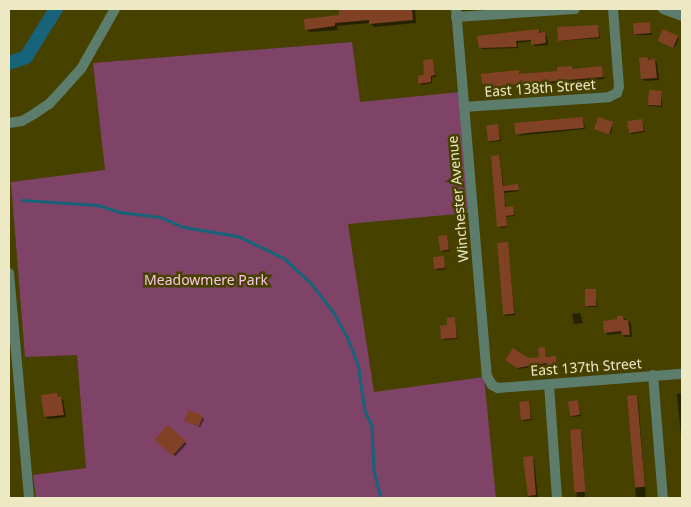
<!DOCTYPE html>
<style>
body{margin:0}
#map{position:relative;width:691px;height:507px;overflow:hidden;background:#474100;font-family:"Noto Sans",sans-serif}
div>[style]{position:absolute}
.green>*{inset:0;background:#7e4367}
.shadow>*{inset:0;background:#0007;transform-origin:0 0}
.stream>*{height:2.5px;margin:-1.25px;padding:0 1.25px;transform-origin:1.25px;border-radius:1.25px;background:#17637a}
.river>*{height:14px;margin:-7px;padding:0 7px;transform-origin:7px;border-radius:7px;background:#17637a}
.building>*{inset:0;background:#814125;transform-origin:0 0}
.minor>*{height:10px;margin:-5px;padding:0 5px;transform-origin:5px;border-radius:5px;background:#5c7c6c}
span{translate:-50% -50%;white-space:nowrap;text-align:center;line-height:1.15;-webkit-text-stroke:5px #474100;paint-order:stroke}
.street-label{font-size:14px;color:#ece9c4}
.park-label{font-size:14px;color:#f7c7e2}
.frame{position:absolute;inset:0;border:10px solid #ece9c4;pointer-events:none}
</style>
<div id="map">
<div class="green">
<i style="clip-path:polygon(352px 42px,360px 102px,460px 92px,468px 213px,348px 224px,374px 392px,484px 377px,496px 498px,36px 498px,33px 475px,86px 468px,77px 355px,25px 357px,11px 182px,105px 170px,93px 63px)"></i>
</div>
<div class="shadow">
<i style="clip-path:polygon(340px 9px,371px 10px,418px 9px,415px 9px,416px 23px,374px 27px,370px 23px,337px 26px,338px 30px,310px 32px,306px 29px,340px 16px)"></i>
<i style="clip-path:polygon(649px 24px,652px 35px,635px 35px)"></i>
<i style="clip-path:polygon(598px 27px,600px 38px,559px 41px)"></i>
<i style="clip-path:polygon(539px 30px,541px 34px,547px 36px,548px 45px,534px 46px,532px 41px,518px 43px,518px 48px,482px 49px,480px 47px)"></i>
<i style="clip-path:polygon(678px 37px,679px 38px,675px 47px,662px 42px)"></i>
<i style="clip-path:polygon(640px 59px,655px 60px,657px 63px,659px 80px,645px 81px,642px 79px)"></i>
<i style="clip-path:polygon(433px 61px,436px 77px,432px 77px,432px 83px,421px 85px,420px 83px)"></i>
<i style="clip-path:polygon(572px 67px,575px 70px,601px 67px,604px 79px,492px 88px,483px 84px,518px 71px,520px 75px,558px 72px)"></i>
<i style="clip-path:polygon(662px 93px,662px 107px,650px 106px,648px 105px)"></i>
<i style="clip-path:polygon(583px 118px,585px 129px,516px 136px)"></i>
<i style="clip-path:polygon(642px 120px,645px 132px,631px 134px,630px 133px)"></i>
<i style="clip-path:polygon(613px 123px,611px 134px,595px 128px)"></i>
<i style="clip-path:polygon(498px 125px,501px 141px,490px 142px,489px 141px)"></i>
<i style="clip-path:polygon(499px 156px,504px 187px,518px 186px,519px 191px,504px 193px,506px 208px,512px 207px,515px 216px,506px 217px,507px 227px,500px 228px)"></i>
<i style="clip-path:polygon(447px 236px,450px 251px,443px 252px,441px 250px)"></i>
<i style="clip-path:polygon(507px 243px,515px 315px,506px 316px,504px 315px)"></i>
<i style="clip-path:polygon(443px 257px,446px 269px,437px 270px,435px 269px)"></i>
<i style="clip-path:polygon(595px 290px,597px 307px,588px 307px,587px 305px)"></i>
<i style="clip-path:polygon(580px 313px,583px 323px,574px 324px,572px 314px)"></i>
<i style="clip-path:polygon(623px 317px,631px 323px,632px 337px,625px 337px,623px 333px,608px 335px,605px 332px)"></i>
<i style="clip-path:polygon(455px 319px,458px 339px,444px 340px,442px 338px)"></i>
<i style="clip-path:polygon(545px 349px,547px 358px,556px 358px,557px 367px,550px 368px,548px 364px,519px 369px,508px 361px,541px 358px)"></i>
<i style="clip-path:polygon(682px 393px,682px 448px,677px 394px)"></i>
<i style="clip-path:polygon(57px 395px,63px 400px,66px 417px,48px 419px,45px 417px)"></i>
<i style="clip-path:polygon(637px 396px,638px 398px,646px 498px,636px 498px,628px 397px)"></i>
<i style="clip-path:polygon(578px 401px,581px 416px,572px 417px,571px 416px)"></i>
<i style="clip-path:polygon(529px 402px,532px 420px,523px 421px,522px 419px)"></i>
<i style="clip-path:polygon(202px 417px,204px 419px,200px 427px,186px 421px)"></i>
<i style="left:168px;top:427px;width:25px;height:17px;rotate:42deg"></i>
<i style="clip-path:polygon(572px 431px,582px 432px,585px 498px,577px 498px)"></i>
<i style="clip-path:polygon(524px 458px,534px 459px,538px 498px,529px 498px)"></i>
</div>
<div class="stream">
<i style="left:22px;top:200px;width:76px;rotate:3.8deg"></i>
<i style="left:98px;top:205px;width:22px;rotate:18deg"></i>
<i style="left:119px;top:212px;width:41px;rotate:7deg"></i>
<i style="left:160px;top:217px;width:26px;rotate:23deg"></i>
<i style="left:184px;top:227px;width:55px;rotate:9.5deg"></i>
<i style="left:238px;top:236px;width:51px;rotate:25.6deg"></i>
<i style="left:284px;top:258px;width:35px;rotate:43deg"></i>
<i style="left:310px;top:282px;width:39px;rotate:52deg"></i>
<i style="left:334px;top:313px;width:26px;rotate:61deg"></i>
<i style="left:347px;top:336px;width:30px;rotate:69deg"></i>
<i style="left:358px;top:364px;width:48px;rotate:81.5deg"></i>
<i style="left:365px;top:411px;width:17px;rotate:65deg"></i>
<i style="left:372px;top:426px;width:44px;rotate:87.4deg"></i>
<i style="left:374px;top:470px;width:29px;rotate:76deg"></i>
</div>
<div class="river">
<i style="left:9px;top:63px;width:18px;rotate:-19deg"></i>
<i style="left:26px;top:57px;width:57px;rotate:-58deg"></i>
</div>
<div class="building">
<i style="clip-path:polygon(339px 9px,412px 9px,413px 20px,369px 24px,369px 20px,335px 23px,335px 26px,305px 30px,304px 19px,339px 15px)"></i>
<i style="left:650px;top:22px;width:11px;height:17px;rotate:85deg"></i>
<i style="clip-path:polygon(598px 25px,599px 37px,558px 41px,557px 27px)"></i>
<i style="clip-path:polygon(539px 29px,539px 33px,545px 32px,546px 43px,531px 45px,531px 40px,516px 41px,517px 47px,479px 48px,477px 36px)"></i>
<i style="left:663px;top:29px;width:17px;height:13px;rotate:25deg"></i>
<i style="clip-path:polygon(647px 57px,648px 60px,655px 59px,657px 78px,641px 79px,639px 58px)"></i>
<i style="clip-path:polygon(433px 59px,435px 75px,431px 76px,431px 82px,418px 84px,418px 76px,424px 75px,423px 60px)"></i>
<i style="clip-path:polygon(572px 66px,573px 69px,602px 66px,603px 77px,489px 87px,488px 84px,482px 84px,481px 74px,519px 70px,519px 74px,557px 71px,557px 67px)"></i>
<i style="left:649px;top:90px;width:13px;height:15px;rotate:4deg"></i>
<i style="left:583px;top:117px;width:11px;height:69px;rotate:85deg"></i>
<i style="left:598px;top:117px;width:16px;height:13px;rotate:18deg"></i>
<i style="left:642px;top:119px;width:12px;height:15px;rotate:81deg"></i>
<i style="left:498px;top:124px;width:16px;height:12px;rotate:83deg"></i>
<i style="clip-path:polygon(499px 155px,503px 186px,518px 184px,519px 190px,504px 191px,505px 207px,513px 206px,514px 215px,506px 216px,507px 226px,497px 227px,491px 156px)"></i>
<i style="left:447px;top:235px;width:15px;height:9px;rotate:82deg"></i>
<i style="left:508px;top:242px;width:72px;height:11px;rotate:85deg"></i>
<i style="left:444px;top:256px;width:12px;height:11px;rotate:85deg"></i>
<i style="left:585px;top:289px;width:11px;height:17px"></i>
<i style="clip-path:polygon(617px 316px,623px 316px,624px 320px,628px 320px,630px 335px,622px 335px,621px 331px,604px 333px,603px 321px,617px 319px)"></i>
<i style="clip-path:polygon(455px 317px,457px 338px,441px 339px,440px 326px,447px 325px,447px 318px)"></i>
<i style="clip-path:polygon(545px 347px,546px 357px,556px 356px,557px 366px,547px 367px,547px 363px,517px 368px,505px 360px,513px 348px,528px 358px,539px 357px,538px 348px)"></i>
<i style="clip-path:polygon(57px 393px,58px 397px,61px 396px,64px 415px,44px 417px,41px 395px)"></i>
<i style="left:637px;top:395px;width:92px;height:10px;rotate:85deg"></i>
<i style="left:578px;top:400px;width:15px;height:10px;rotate:82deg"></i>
<i style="left:529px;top:401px;width:18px;height:10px;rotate:84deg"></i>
<i style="clip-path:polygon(189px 410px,203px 416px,199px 426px,184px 421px)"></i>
<i style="left:168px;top:425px;width:24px;height:20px;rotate:42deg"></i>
<i style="left:581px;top:429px;width:63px;height:11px;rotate:86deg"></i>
<i style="clip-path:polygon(533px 456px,536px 495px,528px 496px,523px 457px)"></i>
</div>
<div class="minor">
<i style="left:456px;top:9px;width:368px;rotate:85.2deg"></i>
<i style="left:487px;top:376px;width:10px;rotate:61deg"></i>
<i style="left:492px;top:385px;width:7px;rotate:27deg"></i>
<i style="left:498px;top:388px;width:185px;rotate:-4.4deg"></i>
<i style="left:663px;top:9px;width:20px;rotate:20deg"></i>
<i style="left:456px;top:17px;width:119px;rotate:-3.8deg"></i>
<i style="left:464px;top:107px;width:145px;rotate:-3.9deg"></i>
<i style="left:609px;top:97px;width:9px;rotate:-27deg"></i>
<i style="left:617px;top:93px;width:6px;rotate:-72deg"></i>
<i style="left:619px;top:87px;width:78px;rotate:-94.4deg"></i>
<i style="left:9px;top:123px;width:13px;rotate:-9deg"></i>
<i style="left:22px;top:121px;width:14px;rotate:-30deg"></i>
<i style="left:34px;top:114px;width:18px;rotate:-34deg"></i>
<i style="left:49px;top:104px;width:18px;rotate:-47deg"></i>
<i style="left:61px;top:91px;width:30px;rotate:-48deg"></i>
<i style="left:81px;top:69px;width:69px;rotate:-60.5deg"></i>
<i style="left:9px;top:273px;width:226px;rotate:84.9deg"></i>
<i style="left:653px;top:375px;width:123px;rotate:85.4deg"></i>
<i style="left:549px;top:384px;width:114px;rotate:86deg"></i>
</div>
<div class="street-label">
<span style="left:540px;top:88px;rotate:-4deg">East 138th Street</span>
<span style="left:458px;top:199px;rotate:-95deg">Winchester Avenue</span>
<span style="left:586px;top:367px;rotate:-4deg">East 137th Street</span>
</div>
<div class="park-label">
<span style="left:206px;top:280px">Meadowmere Park</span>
</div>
<div class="frame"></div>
</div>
